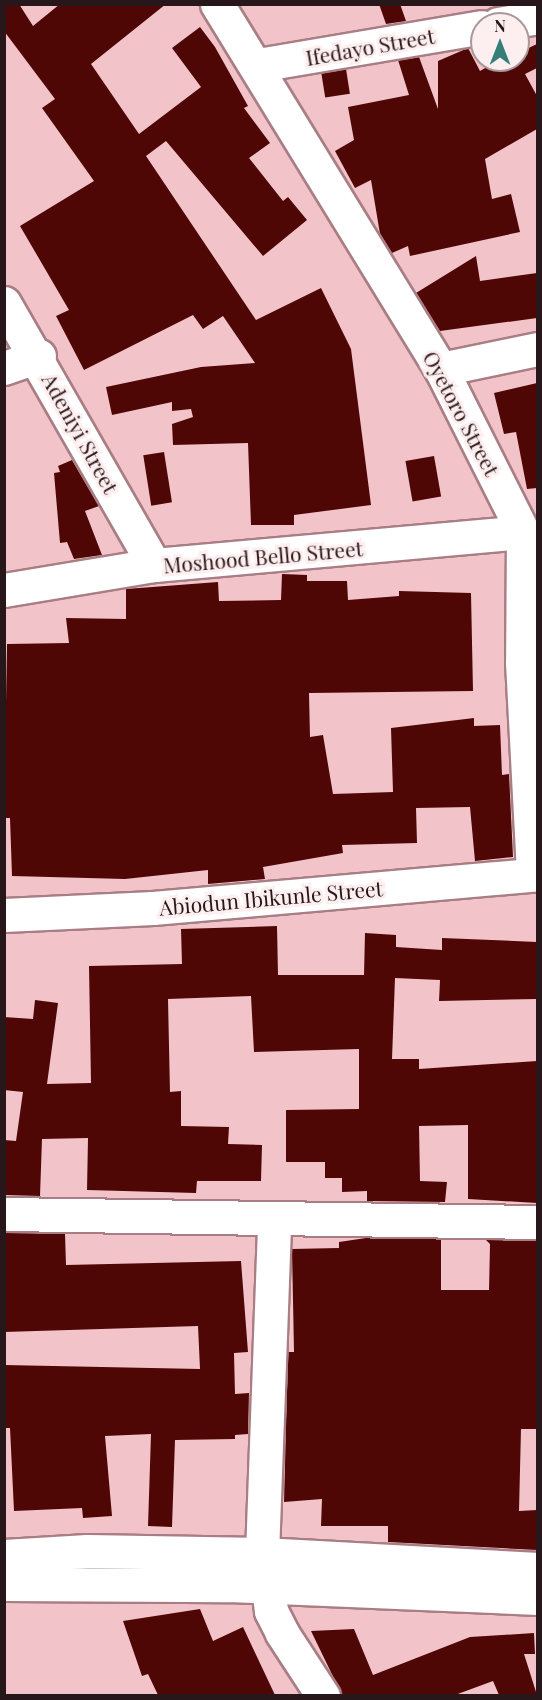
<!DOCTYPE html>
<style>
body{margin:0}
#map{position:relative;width:542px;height:1700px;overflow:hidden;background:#f2c4ca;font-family:"Playfair Display",serif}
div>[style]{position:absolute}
.building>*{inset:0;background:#4f0705;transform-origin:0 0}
.roads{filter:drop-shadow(2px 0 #a87e84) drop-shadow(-2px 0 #a87e84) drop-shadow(0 2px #a87e84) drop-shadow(0 -2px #a87e84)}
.minor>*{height:33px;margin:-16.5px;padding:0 16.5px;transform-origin:16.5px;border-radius:16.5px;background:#fff}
.major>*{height:33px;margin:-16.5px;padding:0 16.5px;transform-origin:16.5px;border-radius:16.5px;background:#fff}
span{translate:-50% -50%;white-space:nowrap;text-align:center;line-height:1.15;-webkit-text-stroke:6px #fdeef0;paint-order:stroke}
.street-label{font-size:21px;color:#28171a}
.frame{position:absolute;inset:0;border:6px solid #28171a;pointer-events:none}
.north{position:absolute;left:470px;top:12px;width:60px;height:60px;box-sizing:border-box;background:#fdeef0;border:2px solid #a8989a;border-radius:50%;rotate:0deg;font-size:16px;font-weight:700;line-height:24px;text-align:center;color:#28171a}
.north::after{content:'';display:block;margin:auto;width:21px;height:27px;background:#367e78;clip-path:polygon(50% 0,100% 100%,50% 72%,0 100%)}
</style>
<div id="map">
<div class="building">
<i style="clip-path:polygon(4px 4px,19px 4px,33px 26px,60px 4px,166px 4px,91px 64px,139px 134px,201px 87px,172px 48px,200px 27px,215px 47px,248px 106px,244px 108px,270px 143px,249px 158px,283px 201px,288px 197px,307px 220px,263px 256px,166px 141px,146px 156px,256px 320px,321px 288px,351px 349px,371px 505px,294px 515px,294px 525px,251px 525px,248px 443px,173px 445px,172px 424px,193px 417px,191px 409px,172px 411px,172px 402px,112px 415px,106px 387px,201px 367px,255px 363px,223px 316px,203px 329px,193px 315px,84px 370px,56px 316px,69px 310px,20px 226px,94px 181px,42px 108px,55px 99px,4px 31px)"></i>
<i style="clip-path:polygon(379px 4px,400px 4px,406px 21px,386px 24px)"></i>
<i style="clip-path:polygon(537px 44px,537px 68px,525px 74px,537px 96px,537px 129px,485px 159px,492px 199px,511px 194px,520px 232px,410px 256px,408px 246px,392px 253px,380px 234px,371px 180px,355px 188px,335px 151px,354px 140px,348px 107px,409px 95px,398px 60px,419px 57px,438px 109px,438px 61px,468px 48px,480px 71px,499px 60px,518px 60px,518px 53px)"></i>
<i style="left:346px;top:69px;width:25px;height:25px;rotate:81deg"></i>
<i style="clip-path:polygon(476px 256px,480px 281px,537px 273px,537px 318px,440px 331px,416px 293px)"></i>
<i style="clip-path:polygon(537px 383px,537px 488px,527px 489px,516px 432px,504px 434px,494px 393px)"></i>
<i style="left:164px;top:452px;width:51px;height:21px;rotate:81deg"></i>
<i style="left:434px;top:456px;width:41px;height:29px;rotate:80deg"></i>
<i style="clip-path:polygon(72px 460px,99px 506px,85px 511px,102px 555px,74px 559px,67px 542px,60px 543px,54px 473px,60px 472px,58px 466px)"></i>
<i style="clip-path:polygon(282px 574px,307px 575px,307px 581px,347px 581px,348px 600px,399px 596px,399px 591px,471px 593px,473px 691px,309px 693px,310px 737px,323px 735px,333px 794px,393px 792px,391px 728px,474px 718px,474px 726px,500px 725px,502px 775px,509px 774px,513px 857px,475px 861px,470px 807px,416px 808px,417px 843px,342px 845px,343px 853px,263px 867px,265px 879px,208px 884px,208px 870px,125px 879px,12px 876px,10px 818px,4px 818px,7px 644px,69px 643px,66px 618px,126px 619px,126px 589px,218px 582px,219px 601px,281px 600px)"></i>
<i style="clip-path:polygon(277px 926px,278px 975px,364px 975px,365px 933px,396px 935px,396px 947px,442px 950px,442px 938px,537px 942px,537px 999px,439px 1001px,440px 980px,395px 978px,392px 1059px,419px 1059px,419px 1069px,537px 1061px,537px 1203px,468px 1199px,468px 1125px,419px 1126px,420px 1181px,447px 1182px,445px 1202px,367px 1201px,367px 1191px,342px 1192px,342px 1178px,325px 1178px,325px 1162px,286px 1162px,286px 1110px,359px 1109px,359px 1049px,254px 1052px,251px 996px,168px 999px,170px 1092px,181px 1091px,181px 1126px,229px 1127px,228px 1144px,262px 1145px,261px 1181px,197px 1181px,196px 1193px,87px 1190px,88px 1138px,42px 1139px,40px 1196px,4px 1195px,4px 1140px,16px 1141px,23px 1092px,4px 1090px,4px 1017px,33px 1019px,35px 1000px,58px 1003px,47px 1084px,91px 1083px,89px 966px,182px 964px,181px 929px)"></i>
<i style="clip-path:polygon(4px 1233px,65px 1234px,66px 1265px,241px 1261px,248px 1352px,234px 1353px,235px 1394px,249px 1393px,248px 1434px,235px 1435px,235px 1439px,175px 1440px,172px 1527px,148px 1526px,151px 1434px,105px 1436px,112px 1516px,83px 1518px,82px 1508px,14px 1511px,10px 1428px,4px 1428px,4px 1365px,200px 1369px,198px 1326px,4px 1332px)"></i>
<i style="clip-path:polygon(366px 1238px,441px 1239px,441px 1290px,489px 1290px,490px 1244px,486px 1240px,537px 1241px,537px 1429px,521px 1429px,519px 1511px,537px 1510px,537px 1550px,388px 1542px,388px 1526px,321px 1526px,322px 1499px,284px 1502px,288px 1352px,294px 1352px,292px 1249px,339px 1248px,339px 1242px)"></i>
<i style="clip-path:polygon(200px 1609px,213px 1641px,243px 1627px,275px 1695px,158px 1695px,148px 1674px,142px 1676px,123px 1621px)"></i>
<i style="clip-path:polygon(354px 1629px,373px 1675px,470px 1637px,534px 1633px,535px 1654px,524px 1654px,537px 1695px,499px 1695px,493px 1681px,455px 1695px,342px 1695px,311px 1631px)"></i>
</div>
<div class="roads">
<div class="minor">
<i style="left:217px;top:4px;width:428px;rotate:58.5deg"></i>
<i style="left:441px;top:369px;width:182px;rotate:63.3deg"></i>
<i style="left:523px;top:532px;width:130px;rotate:90.4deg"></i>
<i style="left:522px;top:662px;width:212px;rotate:87deg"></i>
<i style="left:498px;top:24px;width:41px;rotate:-9.9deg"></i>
<i style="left:258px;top:65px;width:227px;rotate:-9.6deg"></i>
<i style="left:4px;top:303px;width:302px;rotate:60.2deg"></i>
<i style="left:4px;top:368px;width:37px;rotate:-19deg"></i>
<i style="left:441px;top:369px;width:99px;rotate:-11.7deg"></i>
<i style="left:4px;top:590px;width:152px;rotate:-9.5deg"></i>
<i style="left:154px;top:565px;width:370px;rotate:-5.1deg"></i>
<i style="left:4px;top:915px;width:149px;rotate:-2.7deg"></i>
<i style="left:153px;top:908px;width:386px;rotate:-5deg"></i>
<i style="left:4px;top:1214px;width:534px;rotate:0.86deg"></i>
<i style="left:262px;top:1554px;width:333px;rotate:-87.9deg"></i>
<i style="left:268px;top:1587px;width:24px;rotate:83deg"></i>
<i style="left:271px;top:1611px;width:25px;rotate:63deg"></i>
<i style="left:282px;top:1633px;width:75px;rotate:56.9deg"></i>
</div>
<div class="major">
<i style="left:4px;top:1556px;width:83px;rotate:-3.4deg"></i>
<i style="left:87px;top:1551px;width:175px;rotate:1deg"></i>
<i style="left:262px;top:1554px;width:276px;rotate:3.1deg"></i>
<i style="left:4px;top:1584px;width:225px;rotate:0.3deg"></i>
<i style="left:229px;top:1585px;width:309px;rotate:2.4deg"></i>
</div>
</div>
<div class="street-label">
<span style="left:370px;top:46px;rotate:-10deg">Ifedayo Street</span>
<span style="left:462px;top:413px;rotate:62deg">Oyetoro Street</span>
<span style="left:81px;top:433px;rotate:61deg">Adeniyi Street</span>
<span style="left:263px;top:556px;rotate:-5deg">Moshood Bello Street</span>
<span style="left:271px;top:897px;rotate:-5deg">Abiodun Ibikunle Street</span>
</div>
<div class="frame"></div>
<div class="north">N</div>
</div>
